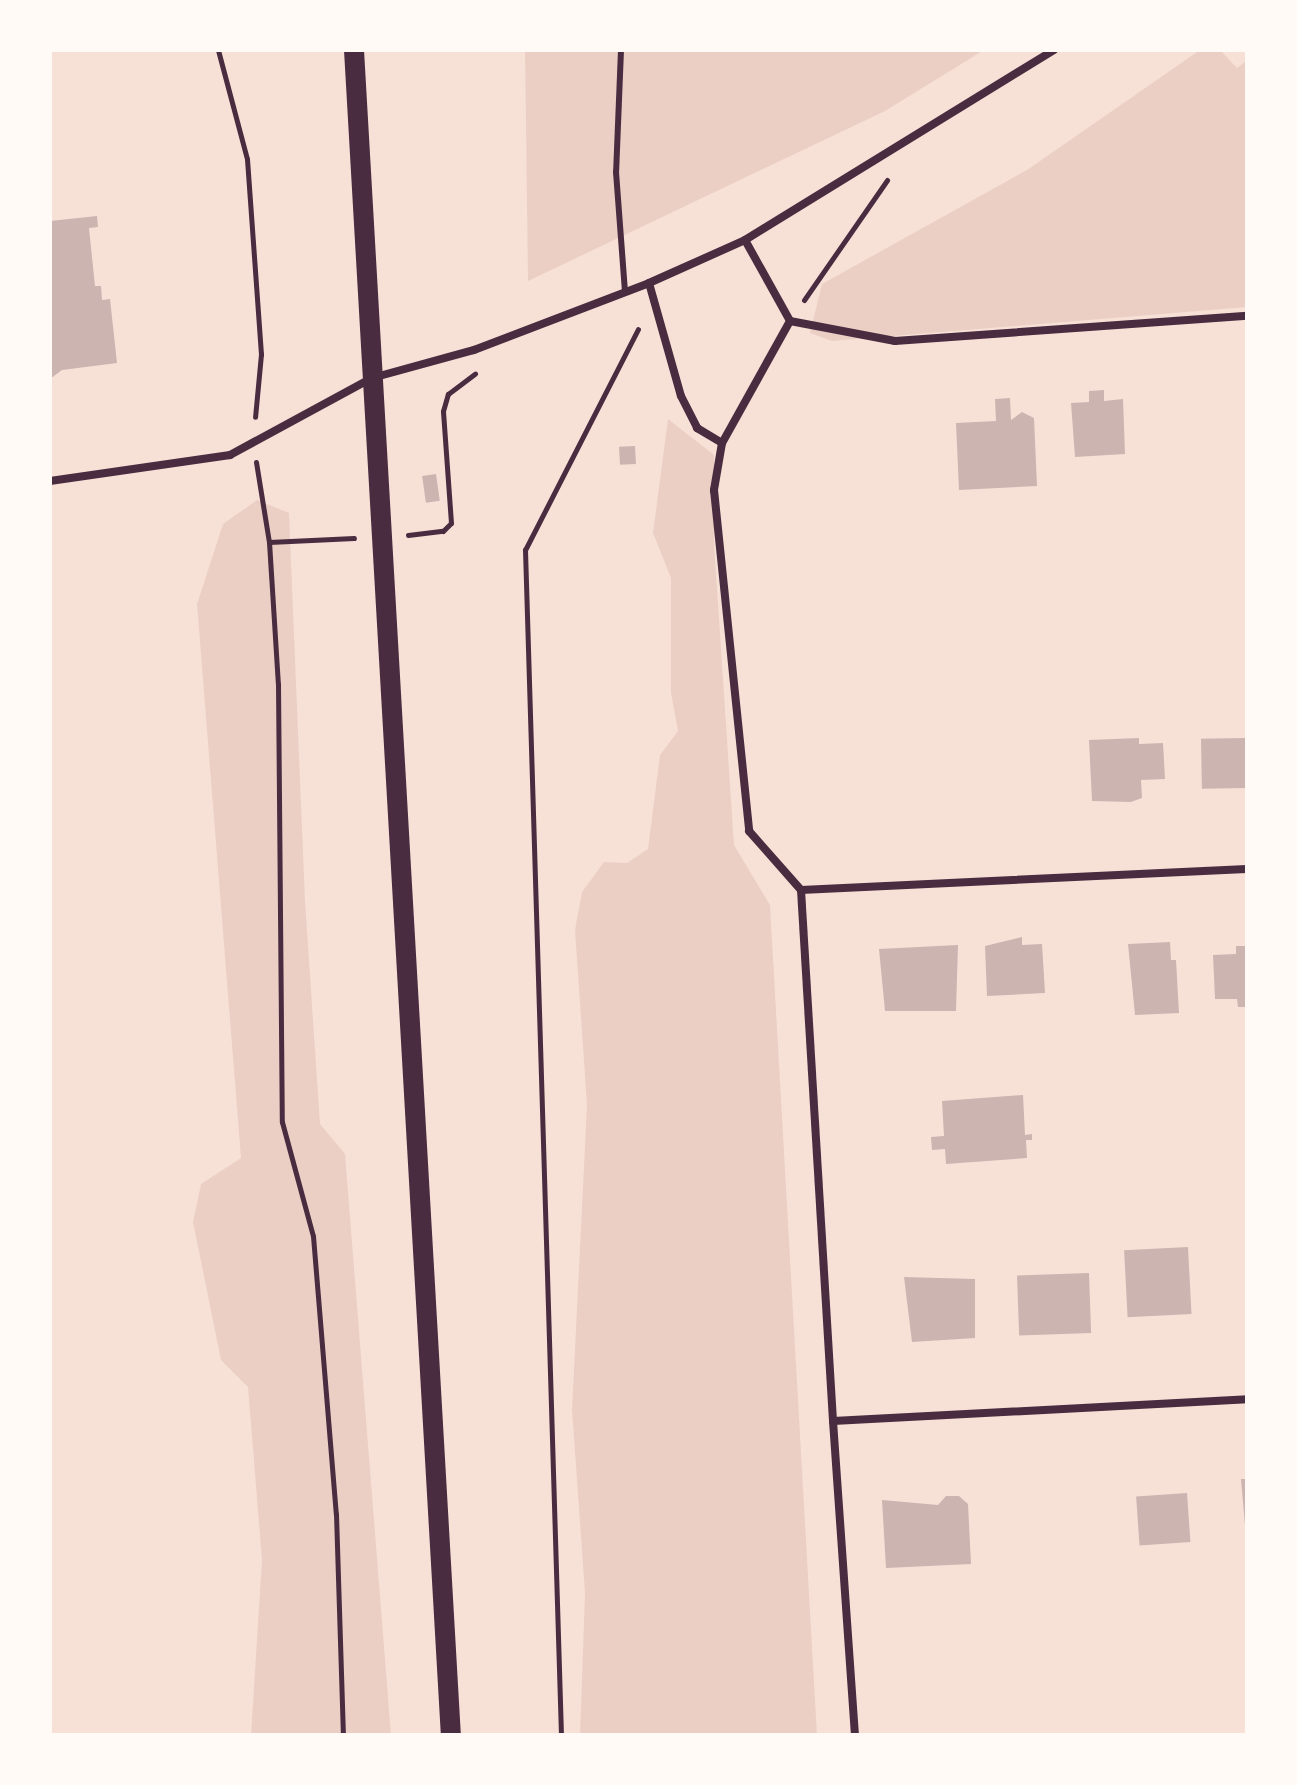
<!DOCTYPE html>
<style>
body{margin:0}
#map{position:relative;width:1297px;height:1785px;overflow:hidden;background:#f7e1d7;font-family:Overpass,sans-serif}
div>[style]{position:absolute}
.green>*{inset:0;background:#ebcfc5}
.building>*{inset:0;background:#ccb4b1;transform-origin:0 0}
.path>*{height:5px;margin:-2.5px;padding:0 2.5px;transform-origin:2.5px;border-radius:2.5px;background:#4a2c40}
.service>*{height:6px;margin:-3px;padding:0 3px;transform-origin:3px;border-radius:3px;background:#4a2c40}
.minor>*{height:8px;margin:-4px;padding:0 4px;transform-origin:4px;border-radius:4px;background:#4a2c40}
.primary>*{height:20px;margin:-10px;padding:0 10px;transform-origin:10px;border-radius:10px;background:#4a2c40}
span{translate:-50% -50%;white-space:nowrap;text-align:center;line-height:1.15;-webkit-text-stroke:8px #fffaf5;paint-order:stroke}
.frame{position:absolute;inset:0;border:52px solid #fffaf5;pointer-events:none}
</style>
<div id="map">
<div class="green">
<i style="clip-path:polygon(525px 50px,984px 50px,885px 111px,528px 281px)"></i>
<i style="clip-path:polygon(1200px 50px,1220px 50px,1237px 68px,1247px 60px,1247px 307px,832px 341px,810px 333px,822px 284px,1027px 170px)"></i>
<i style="clip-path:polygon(668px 419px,714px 455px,714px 543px,734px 845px,770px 905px,817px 1735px,580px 1735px,585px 1593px,572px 1410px,587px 1105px,575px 930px,582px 892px,604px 862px,627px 863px,648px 849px,660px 755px,678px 731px,671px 693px,671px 578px,653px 533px)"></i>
<i style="clip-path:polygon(257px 500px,289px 513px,305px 901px,320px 1124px,345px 1154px,391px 1735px,251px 1735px,262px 1560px,248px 1387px,221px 1360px,193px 1222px,201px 1184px,241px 1158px,197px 604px,223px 524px)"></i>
</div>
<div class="building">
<i style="clip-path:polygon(97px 216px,98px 227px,89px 228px,95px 286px,101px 286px,102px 300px,110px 299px,117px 363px,62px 370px,50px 379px,50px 221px)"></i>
<i style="clip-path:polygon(1104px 390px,1104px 401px,1123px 399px,1125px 454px,1075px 457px,1071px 403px,1089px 402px,1089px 391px)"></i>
<i style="clip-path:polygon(1010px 398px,1011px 420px,1022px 412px,1034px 418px,1037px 486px,959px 490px,956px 423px,996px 421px,995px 399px)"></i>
<i style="left:635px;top:446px;width:18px;height:16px;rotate:87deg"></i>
<i style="left:436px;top:474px;width:27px;height:14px;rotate:82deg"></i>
<i style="clip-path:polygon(1139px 738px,1139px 744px,1163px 743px,1165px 779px,1141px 780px,1142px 798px,1131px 802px,1092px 801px,1089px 740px)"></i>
<i style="left:1246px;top:738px;width:50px;height:45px;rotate:89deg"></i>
<i style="clip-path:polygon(1022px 937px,1022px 945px,1042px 944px,1045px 993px,987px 996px,985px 946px)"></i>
<i style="clip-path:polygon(1170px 942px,1171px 960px,1176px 960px,1179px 1013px,1135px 1015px,1128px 944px)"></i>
<i style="clip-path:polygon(958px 945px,956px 1011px,885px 1011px,879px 949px)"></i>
<i style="clip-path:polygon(1236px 946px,1247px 946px,1247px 1007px,1238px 1007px,1237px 999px,1215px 999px,1213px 955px,1236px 954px)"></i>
<i style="clip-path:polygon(1023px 1095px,1025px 1135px,1032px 1134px,1032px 1140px,1026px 1140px,1027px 1158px,946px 1164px,945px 1149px,932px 1150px,931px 1137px,944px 1136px,942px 1101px)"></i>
<i style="left:1188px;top:1247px;width:67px;height:64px;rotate:87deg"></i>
<i style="left:1089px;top:1273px;width:60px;height:72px;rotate:88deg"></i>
<i style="clip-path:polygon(904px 1277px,975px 1279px,975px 1338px,912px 1342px)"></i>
<i style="clip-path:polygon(1241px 1479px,1247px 1479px,1247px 1525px,1245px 1525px)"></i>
<i style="left:1187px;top:1493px;width:49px;height:51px;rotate:86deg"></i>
<i style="clip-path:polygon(946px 1496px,959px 1496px,968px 1504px,971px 1564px,886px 1568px,882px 1500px,938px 1505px)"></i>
</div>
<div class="path">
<i style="left:218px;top:50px;width:113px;rotate:75.1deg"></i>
<i style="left:247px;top:159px;width:196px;rotate:85.9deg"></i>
<i style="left:261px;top:354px;width:63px;rotate:95.4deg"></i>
<i style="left:804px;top:300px;width:146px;rotate:-55.3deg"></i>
<i style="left:256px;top:462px;width:81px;rotate:80.8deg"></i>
<i style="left:269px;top:542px;width:85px;rotate:-2.7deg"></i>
<i style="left:408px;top:535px;width:35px;rotate:-7deg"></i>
<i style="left:443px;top:531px;width:11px;rotate:-45deg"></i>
<i style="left:451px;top:523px;width:112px;rotate:-94.1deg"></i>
<i style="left:443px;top:411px;width:18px;rotate:-74deg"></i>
<i style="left:448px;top:394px;width:34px;rotate:-37deg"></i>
<i style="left:269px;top:542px;width:142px;rotate:86.4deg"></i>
<i style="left:278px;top:684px;width:438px;rotate:89.5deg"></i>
<i style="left:282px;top:1122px;width:118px;rotate:74.8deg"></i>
<i style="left:313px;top:1236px;width:279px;rotate:85.3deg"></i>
<i style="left:336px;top:1514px;width:221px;rotate:88.2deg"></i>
<i style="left:561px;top:1735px;width:1186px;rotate:-91.74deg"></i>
<i style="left:525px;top:550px;width:248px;rotate:-62.9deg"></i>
</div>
<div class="service">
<i style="left:621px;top:50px;width:122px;rotate:92.3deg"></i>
<i style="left:616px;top:172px;width:120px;rotate:85.7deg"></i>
</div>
<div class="minor">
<i style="left:745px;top:240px;width:93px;rotate:60.9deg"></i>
<i style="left:790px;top:321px;width:140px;rotate:119.1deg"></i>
<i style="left:722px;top:443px;width:48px;rotate:99.7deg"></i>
<i style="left:714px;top:490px;width:343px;rotate:84.1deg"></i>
<i style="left:749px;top:831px;width:79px;rotate:48.6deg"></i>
<i style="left:801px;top:890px;width:446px;rotate:-2.7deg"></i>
<i style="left:649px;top:283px;width:117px;rotate:74.2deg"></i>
<i style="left:681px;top:396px;width:36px;rotate:63deg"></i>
<i style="left:697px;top:428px;width:29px;rotate:31deg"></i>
<i style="left:790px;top:321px;width:107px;rotate:10.8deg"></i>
<i style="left:895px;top:341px;width:353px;rotate:-4.1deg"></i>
<i style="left:50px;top:481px;width:182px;rotate:-8.2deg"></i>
<i style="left:230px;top:455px;width:162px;rotate:-28.5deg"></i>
<i style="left:372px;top:378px;width:106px;rotate:-15.4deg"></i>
<i style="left:474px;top:350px;width:187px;rotate:-20.9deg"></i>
<i style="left:649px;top:283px;width:105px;rotate:-24.1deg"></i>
<i style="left:745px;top:240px;width:363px;rotate:-31.6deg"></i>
<i style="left:801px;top:890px;width:532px;rotate:86.55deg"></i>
<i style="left:833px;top:1421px;width:415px;rotate:-3deg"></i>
<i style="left:833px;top:1421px;width:315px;rotate:86deg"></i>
</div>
<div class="primary">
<i style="left:354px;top:50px;width:1688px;rotate:86.71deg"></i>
</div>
<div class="frame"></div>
</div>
